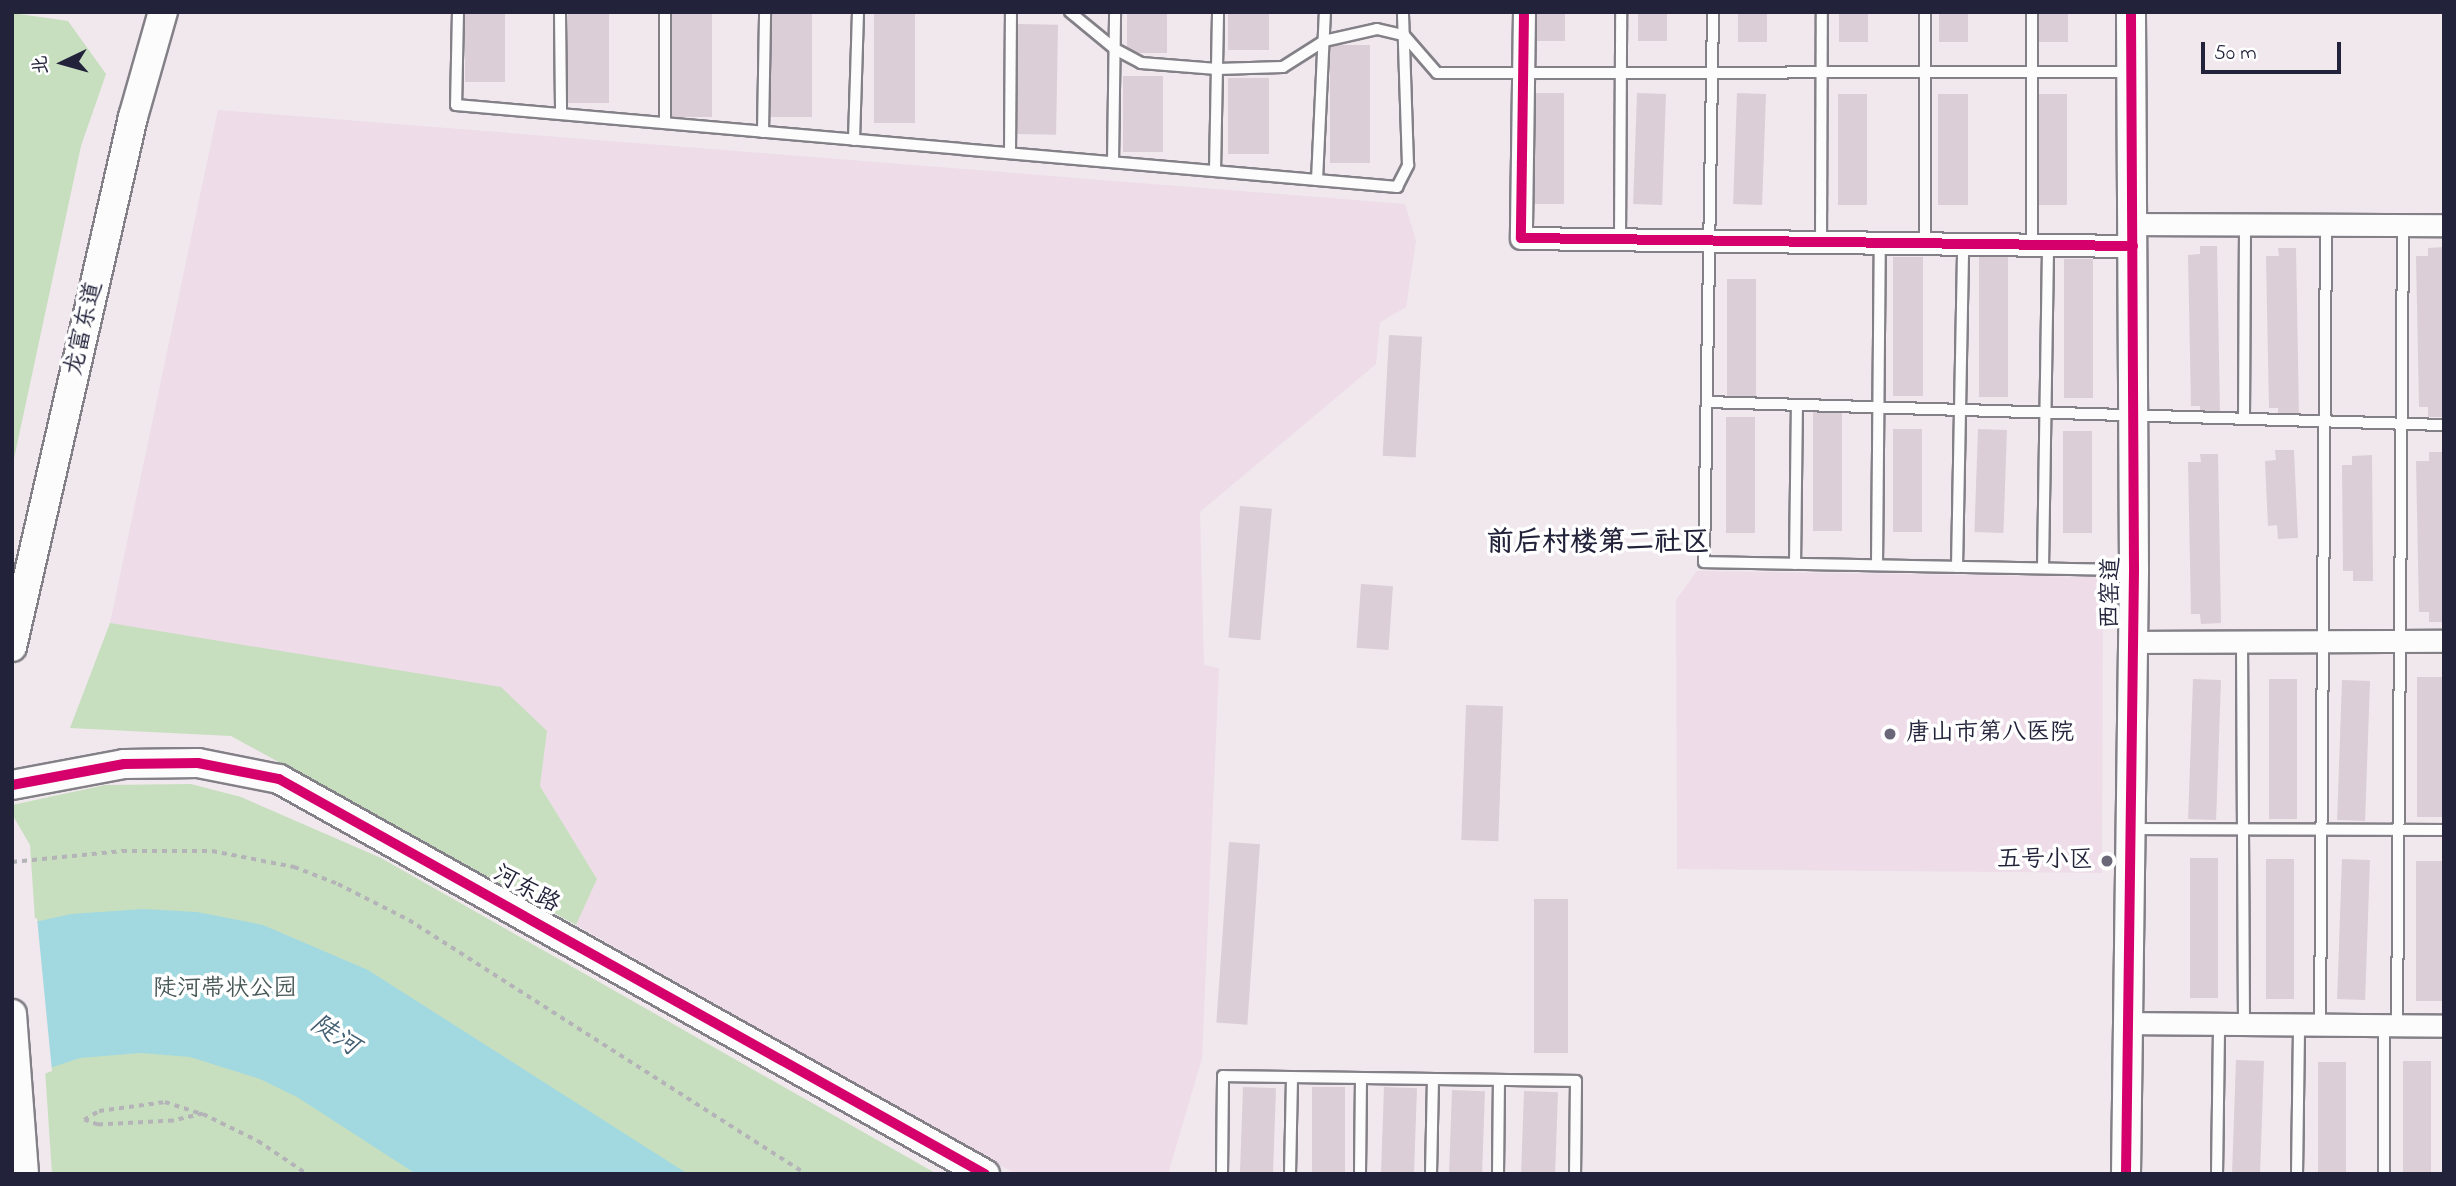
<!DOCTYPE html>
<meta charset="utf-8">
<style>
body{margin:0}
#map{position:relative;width:2456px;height:1186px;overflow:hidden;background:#f0e8ed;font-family:"Indie Flower","LXGW WenKai TC",sans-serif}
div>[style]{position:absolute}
.built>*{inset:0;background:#eedce8}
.green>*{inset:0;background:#c7dfbf}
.water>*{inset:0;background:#a2d9e0}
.pier>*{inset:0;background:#f0e8ed}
.building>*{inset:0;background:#dbced6;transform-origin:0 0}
.path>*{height:3.5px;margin-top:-1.75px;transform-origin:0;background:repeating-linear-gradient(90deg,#b4b3b7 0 5px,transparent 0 10px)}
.roads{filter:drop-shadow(2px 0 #838087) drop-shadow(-2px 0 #838087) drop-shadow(0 2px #838087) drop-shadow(0 -2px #838087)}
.lane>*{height:10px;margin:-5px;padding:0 5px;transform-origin:5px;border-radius:5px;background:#fdfcfc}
.street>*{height:21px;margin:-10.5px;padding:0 10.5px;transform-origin:10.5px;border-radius:10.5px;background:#fdfcfc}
.secondary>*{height:28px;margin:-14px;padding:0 14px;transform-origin:14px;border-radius:14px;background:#fdfcfc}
.cycleway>*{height:10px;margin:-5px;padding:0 5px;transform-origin:5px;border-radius:5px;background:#d6006c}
.dots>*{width:19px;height:19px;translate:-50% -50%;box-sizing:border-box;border:4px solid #fff;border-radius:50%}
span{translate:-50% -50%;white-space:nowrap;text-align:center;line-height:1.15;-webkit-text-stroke:7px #fff;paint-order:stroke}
.street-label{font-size:24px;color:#22223b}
.poi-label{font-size:24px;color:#22223b}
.left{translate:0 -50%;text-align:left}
.right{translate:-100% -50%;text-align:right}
.park-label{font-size:24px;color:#495958}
.water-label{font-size:26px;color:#436073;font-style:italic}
.quarter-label{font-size:28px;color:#22223b;font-weight:700}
.frame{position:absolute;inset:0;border:14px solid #22223b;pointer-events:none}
.north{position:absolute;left:28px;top:28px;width:70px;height:70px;-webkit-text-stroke:5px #fff;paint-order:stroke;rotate:265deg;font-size:19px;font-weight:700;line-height:28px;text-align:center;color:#22223b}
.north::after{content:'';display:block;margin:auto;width:24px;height:32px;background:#22223b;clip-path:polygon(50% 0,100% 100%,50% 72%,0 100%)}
.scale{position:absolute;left:2201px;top:42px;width:140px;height:32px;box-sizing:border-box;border:4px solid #22223b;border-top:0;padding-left:9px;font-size:21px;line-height:24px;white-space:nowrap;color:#22223b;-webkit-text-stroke:5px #fff;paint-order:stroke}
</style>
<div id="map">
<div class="built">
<i style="clip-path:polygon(218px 110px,1405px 204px,1416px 241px,1406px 307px,1380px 322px,1376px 364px,1200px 512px,1204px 665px,1219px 668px,1202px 1058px,1168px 1174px,1016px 1174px,576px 925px,597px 879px,540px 786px,547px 731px,110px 623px)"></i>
<i style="clip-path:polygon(1697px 571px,2103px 577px,2102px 873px,1677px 869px,1676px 600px)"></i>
</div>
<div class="green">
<i style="clip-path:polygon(12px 13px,68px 21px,106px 74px,81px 146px,12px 468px)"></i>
<i style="clip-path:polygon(110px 623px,501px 687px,547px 731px,540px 786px,597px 879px,576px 925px,231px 736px,70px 728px)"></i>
<i style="clip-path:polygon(191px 784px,241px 797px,381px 858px,937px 1174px,52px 1174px,30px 845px,12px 814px,12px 805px,105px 785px)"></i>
</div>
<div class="water">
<i style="clip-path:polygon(143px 909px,197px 912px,263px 925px,368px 970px,688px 1174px,416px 1174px,297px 1097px,260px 1079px,190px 1057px,141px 1053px,80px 1058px,29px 1075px,12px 927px,71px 914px)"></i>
</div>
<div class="pier">
<i style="clip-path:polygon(37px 918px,52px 1071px,12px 1086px,12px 924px)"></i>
</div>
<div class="building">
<i style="left:465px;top:12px;width:40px;height:70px"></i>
<i style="left:568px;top:12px;width:41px;height:91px"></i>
<i style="left:671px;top:12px;width:41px;height:105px"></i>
<i style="left:771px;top:12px;width:41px;height:105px"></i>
<i style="left:874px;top:12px;width:41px;height:111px"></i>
<i style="left:1127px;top:12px;width:40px;height:41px"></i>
<i style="left:1228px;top:12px;width:41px;height:38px"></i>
<i style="left:1536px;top:12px;width:29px;height:29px"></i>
<i style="left:1638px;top:12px;width:29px;height:29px"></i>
<i style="left:1738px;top:12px;width:29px;height:30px"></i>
<i style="left:1839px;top:12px;width:29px;height:30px"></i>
<i style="left:1939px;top:12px;width:29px;height:30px"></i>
<i style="left:2039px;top:12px;width:29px;height:30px"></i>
<i style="left:1018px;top:24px;width:40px;height:110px;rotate:1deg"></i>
<i style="left:1330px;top:45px;width:40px;height:118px"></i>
<i style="left:1123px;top:76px;width:40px;height:76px"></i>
<i style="left:1228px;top:78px;width:41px;height:76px"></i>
<i style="left:1535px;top:93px;width:29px;height:111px"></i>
<i style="left:1637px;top:93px;width:29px;height:111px;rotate:2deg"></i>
<i style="left:1737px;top:93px;width:29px;height:111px;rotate:2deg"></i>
<i style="left:1838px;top:94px;width:29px;height:111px"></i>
<i style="left:1938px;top:94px;width:30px;height:111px"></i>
<i style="left:2038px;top:94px;width:29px;height:111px"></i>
<i style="clip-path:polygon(2200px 246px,2217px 246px,2220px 415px,2200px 416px,2200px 406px,2191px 406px,2188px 255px,2200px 254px)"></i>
<i style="clip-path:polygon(2444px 247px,2444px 417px,2428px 417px,2428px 407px,2419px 407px,2416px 256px,2428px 256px,2428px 248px)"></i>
<i style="clip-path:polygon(2278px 248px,2296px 248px,2299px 417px,2278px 418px,2278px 408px,2269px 408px,2266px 256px,2279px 256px)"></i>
<i style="left:1893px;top:257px;width:30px;height:139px"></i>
<i style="left:1979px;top:257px;width:29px;height:140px"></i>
<i style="left:2064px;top:259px;width:29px;height:139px"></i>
<i style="left:1727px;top:279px;width:29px;height:122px"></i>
<i style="left:1389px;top:335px;width:33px;height:121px;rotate:3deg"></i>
<i style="left:1813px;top:409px;width:29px;height:122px"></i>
<i style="left:1726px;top:417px;width:29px;height:116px"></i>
<i style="left:1893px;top:429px;width:29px;height:103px"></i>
<i style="left:1978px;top:429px;width:29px;height:103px;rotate:2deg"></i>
<i style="left:2063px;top:431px;width:29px;height:102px"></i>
<i style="clip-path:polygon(2275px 450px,2294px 450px,2298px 538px,2278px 539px,2277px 525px,2268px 526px,2265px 461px,2276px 460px)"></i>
<i style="clip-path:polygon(2429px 452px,2444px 452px,2444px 622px,2429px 622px,2429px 612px,2419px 612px,2416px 461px,2429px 461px)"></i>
<i style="clip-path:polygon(2200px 454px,2218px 454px,2221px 623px,2201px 624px,2200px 614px,2191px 614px,2188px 462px,2201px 462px)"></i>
<i style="clip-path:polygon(2372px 455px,2373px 581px,2353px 581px,2353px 571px,2343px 571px,2342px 465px,2352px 465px,2352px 456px)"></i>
<i style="left:1240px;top:506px;width:32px;height:132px;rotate:5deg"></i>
<i style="left:1361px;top:584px;width:32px;height:64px;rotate:4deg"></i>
<i style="left:2417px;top:677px;width:27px;height:140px"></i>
<i style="left:2193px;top:679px;width:28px;height:140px;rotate:2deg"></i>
<i style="left:2269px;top:679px;width:28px;height:140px"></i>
<i style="left:2342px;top:680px;width:28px;height:140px;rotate:2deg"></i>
<i style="left:1466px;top:705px;width:37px;height:135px;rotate:2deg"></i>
<i style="left:1229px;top:842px;width:31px;height:181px;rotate:4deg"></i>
<i style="left:2190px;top:858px;width:28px;height:140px"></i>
<i style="left:2266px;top:859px;width:28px;height:140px"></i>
<i style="left:2342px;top:859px;width:28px;height:140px;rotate:2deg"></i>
<i style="left:2416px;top:861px;width:28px;height:140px"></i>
<i style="left:1534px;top:899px;width:34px;height:154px"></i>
<i style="left:2236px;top:1060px;width:28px;height:114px;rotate:2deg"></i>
<i style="left:2403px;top:1061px;width:28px;height:113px"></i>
<i style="left:2318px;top:1062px;width:28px;height:112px"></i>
<i style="left:1243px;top:1087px;width:33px;height:87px;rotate:2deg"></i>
<i style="left:1312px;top:1087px;width:33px;height:87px"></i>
<i style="left:1384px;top:1087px;width:33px;height:87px;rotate:2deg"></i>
<i style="left:1452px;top:1090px;width:33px;height:84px;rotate:2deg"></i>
<i style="left:1524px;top:1091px;width:34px;height:83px;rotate:2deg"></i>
</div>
<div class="path">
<i style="left:12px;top:862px;width:111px;rotate:-5.7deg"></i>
<i style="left:122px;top:851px;width:90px"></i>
<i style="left:212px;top:851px;width:84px;rotate:11deg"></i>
<i style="left:294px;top:867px;width:47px;rotate:21.1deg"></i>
<i style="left:338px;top:884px;width:80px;rotate:26.9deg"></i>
<i style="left:409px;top:920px;width:471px;rotate:32.6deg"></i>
<i style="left:203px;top:1114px;width:31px;rotate:167deg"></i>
<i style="left:173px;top:1121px;width:75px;rotate:176.9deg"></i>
<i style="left:98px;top:1125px;width:15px;rotate:-160deg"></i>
<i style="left:84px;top:1120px;width:17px;rotate:-31deg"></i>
<i style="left:99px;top:1111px;width:67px;rotate:-7.8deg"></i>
<i style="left:165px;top:1102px;width:40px;rotate:18deg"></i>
<i style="left:203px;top:1114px;width:61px;rotate:26.1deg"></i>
<i style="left:258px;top:1141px;width:59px;rotate:34deg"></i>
</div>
<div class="roads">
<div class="lane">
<i style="left:458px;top:12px;width:93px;rotate:91.2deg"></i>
<i style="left:456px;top:105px;width:945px;rotate:4.98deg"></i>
<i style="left:1397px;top:187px;width:25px;rotate:-63deg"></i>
<i style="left:1408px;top:165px;width:153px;rotate:-91.9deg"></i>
<i style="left:560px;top:12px;width:102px;rotate:89.4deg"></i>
<i style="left:1070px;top:12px;width:58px;rotate:39.4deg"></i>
<i style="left:1115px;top:49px;width:30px;rotate:28deg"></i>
<i style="left:1141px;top:63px;width:76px;rotate:4.5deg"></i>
<i style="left:1217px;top:69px;width:66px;rotate:-1.7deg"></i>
<i style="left:1283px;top:67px;width:49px;rotate:-32.4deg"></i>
<i style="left:1324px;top:41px;width:54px;rotate:-12.8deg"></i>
<i style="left:1377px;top:29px;width:28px;rotate:13deg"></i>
<i style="left:1404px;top:35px;width:50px;rotate:49deg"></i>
<i style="left:1437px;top:73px;width:692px;rotate:-0.08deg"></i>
<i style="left:1713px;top:12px;width:550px;rotate:90.94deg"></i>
<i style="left:1704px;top:562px;width:428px;rotate:1.1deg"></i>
<i style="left:665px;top:123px;width:111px;rotate:-90deg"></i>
<i style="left:763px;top:132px;width:120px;rotate:-89deg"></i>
<i style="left:854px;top:140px;width:128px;rotate:-88.2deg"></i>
<i style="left:1010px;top:153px;width:141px;rotate:-89.6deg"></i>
<i style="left:1113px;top:162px;width:150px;rotate:-89.2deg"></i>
<i style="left:1215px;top:171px;width:159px;rotate:-88.9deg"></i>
<i style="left:1317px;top:180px;width:168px;rotate:-87.3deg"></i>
<i style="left:1620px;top:240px;width:228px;rotate:-89.7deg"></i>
<i style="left:1821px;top:242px;width:230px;rotate:-89.8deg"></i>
<i style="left:1925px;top:243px;width:231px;rotate:-90deg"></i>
<i style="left:2032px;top:245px;width:233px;rotate:-90deg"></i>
<i style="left:1707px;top:402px;width:737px;rotate:1.79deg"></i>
<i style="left:2244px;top:419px;width:194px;rotate:-89.7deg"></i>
<i style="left:1795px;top:564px;width:159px;rotate:-89.3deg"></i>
<i style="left:1877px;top:565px;width:322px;rotate:-89.5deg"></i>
<i style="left:1957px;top:567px;width:323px;rotate:-88.9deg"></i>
<i style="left:2043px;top:568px;width:323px;rotate:-89.1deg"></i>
<i style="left:2242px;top:641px;width:383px;rotate:89.7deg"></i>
<i style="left:2133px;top:829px;width:311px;rotate:0.2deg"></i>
<i style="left:2320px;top:1025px;width:800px;rotate:-89.57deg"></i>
<i style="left:2384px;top:1025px;width:149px;rotate:90deg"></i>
<i style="left:2397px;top:1026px;width:801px;rotate:-89.57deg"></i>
<i style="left:1222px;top:1174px;width:98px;rotate:-89.4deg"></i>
<i style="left:1223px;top:1076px;width:353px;rotate:0.8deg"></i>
<i style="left:1576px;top:1081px;width:93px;rotate:90.6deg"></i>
<i style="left:1290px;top:1174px;width:97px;rotate:-88.8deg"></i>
<i style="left:1360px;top:1174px;width:96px;rotate:-89.4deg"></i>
<i style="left:1431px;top:1174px;width:95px;rotate:-88.8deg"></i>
<i style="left:1498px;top:1174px;width:94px;rotate:-89.4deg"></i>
<i style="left:2217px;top:1174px;width:150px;rotate:-89.2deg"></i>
<i style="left:2297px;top:1174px;width:150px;rotate:-89.2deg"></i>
</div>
<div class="street">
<i style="left:1524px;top:12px;width:226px;rotate:90.8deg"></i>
<i style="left:1521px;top:238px;width:612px;rotate:0.75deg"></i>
<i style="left:2132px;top:224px;width:312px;rotate:0.2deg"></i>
<i style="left:2132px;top:642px;width:312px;rotate:-0.2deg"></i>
<i style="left:2128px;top:1023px;width:316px;rotate:0.5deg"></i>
</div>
<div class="secondary">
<i style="left:12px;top:647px;width:544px;rotate:-77.14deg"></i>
<i style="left:133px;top:117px;width:109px;rotate:-74.1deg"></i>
<i style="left:12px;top:785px;width:114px;rotate:-10.6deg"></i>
<i style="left:124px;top:764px;width:74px;rotate:-0.8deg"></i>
<i style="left:198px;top:763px;width:83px;rotate:11.2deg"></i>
<i style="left:279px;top:779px;width:809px;rotate:29.23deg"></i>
<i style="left:12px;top:1014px;width:160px;rotate:85.7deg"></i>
<i style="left:2126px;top:1174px;width:604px;rotate:-89.24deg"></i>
<i style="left:2134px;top:570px;width:558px;rotate:-90.31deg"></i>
</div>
</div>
<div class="cycleway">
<i style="left:1524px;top:12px;width:226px;rotate:90.8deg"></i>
<i style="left:1521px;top:238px;width:612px;rotate:0.75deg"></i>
<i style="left:12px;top:785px;width:114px;rotate:-10.6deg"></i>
<i style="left:124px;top:764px;width:74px;rotate:-0.8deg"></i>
<i style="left:198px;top:763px;width:83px;rotate:11.2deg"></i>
<i style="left:279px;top:779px;width:809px;rotate:29.23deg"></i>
<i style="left:2126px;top:1174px;width:604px;rotate:-89.24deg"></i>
<i style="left:2134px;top:570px;width:558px;rotate:-90.31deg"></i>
</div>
<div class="dots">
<i style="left:1890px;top:734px;background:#6a6779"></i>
<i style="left:2107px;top:861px;background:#6a6779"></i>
</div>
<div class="street-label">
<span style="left:85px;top:329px;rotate:-77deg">龙富东道</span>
<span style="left:2112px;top:593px;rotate:-89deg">西窑道</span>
<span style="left:526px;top:890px;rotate:29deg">河东路</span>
</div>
<div class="poi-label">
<span class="left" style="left:1906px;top:734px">唐山市第八医院</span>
<span class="right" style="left:2093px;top:861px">五号小区</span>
</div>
<div class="park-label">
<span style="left:225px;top:990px">陡河带状公园</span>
</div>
<div class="water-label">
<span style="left:334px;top:1037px;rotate:33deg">陡河</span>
</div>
<div class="quarter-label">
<span style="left:1598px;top:544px">前后村楼第二社区</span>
</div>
<div class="frame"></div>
<div class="north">北</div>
<div class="scale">50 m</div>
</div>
